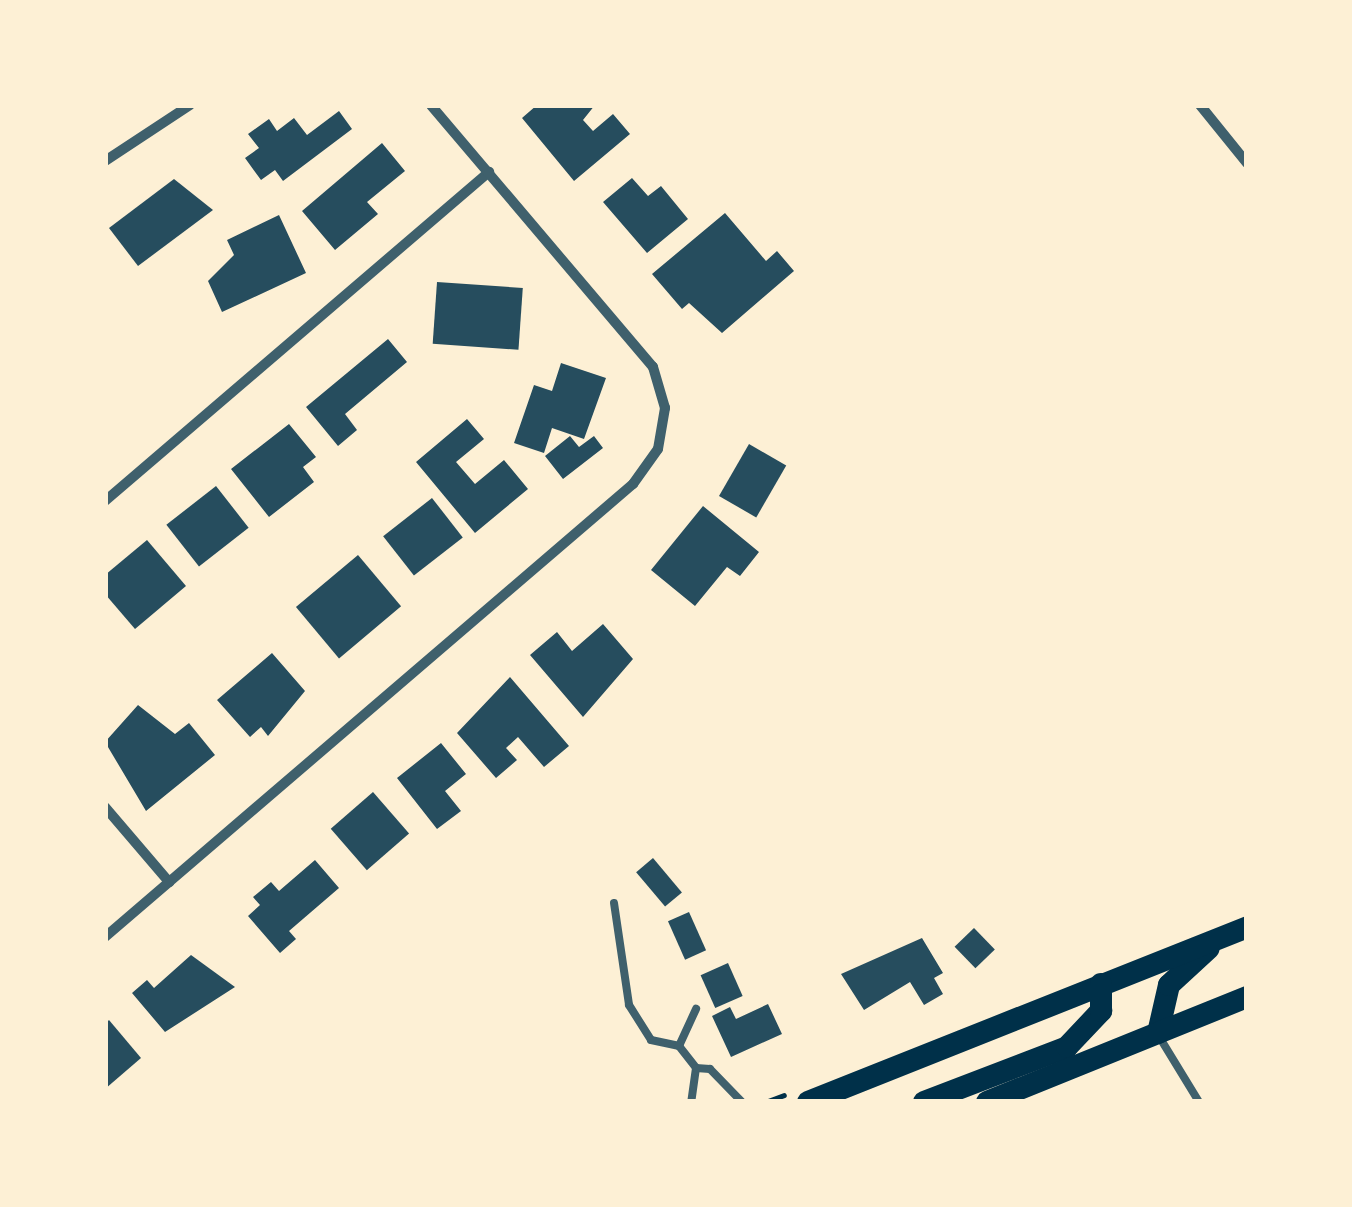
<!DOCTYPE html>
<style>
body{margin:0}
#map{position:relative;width:1352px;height:1207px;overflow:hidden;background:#fdf0d5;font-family:Ubuntu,sans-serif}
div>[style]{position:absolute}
.building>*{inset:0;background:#264d5e;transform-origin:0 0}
.path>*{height:5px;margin:-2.5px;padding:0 2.5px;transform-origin:2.5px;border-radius:2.5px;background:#003049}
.service>*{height:8px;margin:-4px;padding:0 4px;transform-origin:4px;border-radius:4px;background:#3f606c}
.minor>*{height:10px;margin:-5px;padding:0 5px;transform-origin:5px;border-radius:5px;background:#3f606c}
.primary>*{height:22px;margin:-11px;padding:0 11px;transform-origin:11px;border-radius:11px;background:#003049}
span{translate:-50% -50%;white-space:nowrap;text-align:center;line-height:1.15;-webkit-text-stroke:8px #fdf0d5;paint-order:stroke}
.frame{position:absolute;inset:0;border:108px solid #fdf0d5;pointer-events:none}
</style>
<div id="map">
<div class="building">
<i style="clip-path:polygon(537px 105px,595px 105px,583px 120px,593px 131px,613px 114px,630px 134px,574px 181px,522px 118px)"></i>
<i style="clip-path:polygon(339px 111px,352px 129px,283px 181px,275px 170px,261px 180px,245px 158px,259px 148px,248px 134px,269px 119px,277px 131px,294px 118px,307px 135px)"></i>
<i style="clip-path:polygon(382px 143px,405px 171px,367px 202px,378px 214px,335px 250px,302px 211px)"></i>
<i style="clip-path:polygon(632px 178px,648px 196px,661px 186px,688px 219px,647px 253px,603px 202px)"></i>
<i style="clip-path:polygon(174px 179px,213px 210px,138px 266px,109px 228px)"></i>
<i style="clip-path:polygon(725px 213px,766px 261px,777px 251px,794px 271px,722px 333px,689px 303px,682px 309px,652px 274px)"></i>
<i style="clip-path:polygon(279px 215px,306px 273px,222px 312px,208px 281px,234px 255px,227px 240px)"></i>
<i style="left:437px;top:282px;width:86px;height:62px;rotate:4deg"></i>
<i style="clip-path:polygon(388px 339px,407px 362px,345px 414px,357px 430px,338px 446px,306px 407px)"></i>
<i style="clip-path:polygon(561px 363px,606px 378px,584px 439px,552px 428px,544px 453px,514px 443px,534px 385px,552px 391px)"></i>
<i style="clip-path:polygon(467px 419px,484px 439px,456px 462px,475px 484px,504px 460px,528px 489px,475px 533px,416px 462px)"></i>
<i style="clip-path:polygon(289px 424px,316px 457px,303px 467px,314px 482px,269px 517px,231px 469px)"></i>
<i style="clip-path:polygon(570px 436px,579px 447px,594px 436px,603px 448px,563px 479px,545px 456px)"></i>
<i style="left:749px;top:444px;width:43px;height:60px;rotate:30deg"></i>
<i style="left:216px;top:486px;width:53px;height:63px;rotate:52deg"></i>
<i style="left:432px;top:498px;width:50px;height:62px;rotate:52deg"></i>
<i style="clip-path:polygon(703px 506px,759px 552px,740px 576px,727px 567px,695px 606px,651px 570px)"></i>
<i style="clip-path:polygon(147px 540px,186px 586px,135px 629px,105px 594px,105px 575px)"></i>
<i style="left:358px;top:555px;width:67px;height:81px;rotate:50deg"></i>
<i style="clip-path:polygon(603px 624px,633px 659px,583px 717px,530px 655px,557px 632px,572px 651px)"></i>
<i style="clip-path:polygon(272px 653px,305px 691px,268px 736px,261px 727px,250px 737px,217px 700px)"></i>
<i style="clip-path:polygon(510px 677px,569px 746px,544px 767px,518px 737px,506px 748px,517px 760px,496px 778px,457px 733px)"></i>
<i style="clip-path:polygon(138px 705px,175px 734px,189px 723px,215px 755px,146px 811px,105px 742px)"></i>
<i style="clip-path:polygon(441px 743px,466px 774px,445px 791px,461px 811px,437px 829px,397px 778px)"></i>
<i style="left:373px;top:792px;width:55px;height:56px;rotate:49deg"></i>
<i style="left:653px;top:858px;width:45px;height:22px;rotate:50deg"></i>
<i style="clip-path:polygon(315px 860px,339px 888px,289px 931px,296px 939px,280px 953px,248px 916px,260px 905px,253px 897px,271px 882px,279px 891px)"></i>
<i style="left:689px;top:912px;width:42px;height:23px;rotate:66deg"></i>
<i style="left:974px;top:928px;width:30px;height:27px;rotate:46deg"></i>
<i style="clip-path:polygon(922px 938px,943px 973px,934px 978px,943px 994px,924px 1005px,910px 982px,864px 1010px,841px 974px)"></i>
<i style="clip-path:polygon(191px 955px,235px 987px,165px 1032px,132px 993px,147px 980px,154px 988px)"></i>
<i style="left:728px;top:963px;width:36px;height:30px;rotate:66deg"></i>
<i style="clip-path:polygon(768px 1004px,782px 1034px,731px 1057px,712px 1016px,730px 1007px,736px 1019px)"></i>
<i style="clip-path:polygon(109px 1020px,141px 1058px,105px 1089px,105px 1024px)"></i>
</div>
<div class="path">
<i style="left:765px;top:1102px;width:20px;rotate:-20deg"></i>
</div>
<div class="service">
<i style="left:614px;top:903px;width:103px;rotate:81.6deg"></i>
<i style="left:629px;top:1005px;width:41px;rotate:57.8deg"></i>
<i style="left:651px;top:1040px;width:29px;rotate:12deg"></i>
<i style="left:679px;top:1046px;width:28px;rotate:52deg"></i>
<i style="left:696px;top:1068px;width:34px;rotate:98deg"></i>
<i style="left:1160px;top:1038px;width:75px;rotate:58.6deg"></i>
<i style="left:679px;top:1046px;width:41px;rotate:-65.3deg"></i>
<i style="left:696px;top:1068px;width:14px;rotate:4deg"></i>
<i style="left:710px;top:1069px;width:46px;rotate:45.9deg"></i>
</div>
<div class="minor">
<i style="left:1200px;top:105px;width:75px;rotate:51deg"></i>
<i style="left:105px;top:161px;width:102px;rotate:-33.4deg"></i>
<i style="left:105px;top:501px;width:506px;rotate:-40.59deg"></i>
<i style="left:105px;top:807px;width:99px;rotate:49.5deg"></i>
<i style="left:105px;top:937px;width:696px;rotate:-40.63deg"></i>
<i style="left:633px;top:484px;width:43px;rotate:-54.5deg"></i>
<i style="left:658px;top:449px;width:42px;rotate:-80.3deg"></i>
<i style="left:665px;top:408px;width:43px;rotate:-106.3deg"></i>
<i style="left:653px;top:367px;width:343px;rotate:-130.3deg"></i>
</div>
<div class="primary">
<i style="left:1158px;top:1033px;width:49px;rotate:-77.1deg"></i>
<i style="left:1169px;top:985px;width:54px;rotate:-42.8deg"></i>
<i style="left:808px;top:1102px;width:473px;rotate:-21.7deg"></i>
<i style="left:924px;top:1102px;width:153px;rotate:-21deg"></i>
<i style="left:1067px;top:1047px;width:50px;rotate:-46.6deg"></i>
<i style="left:1101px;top:1011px;width:27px;rotate:-90deg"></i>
<i style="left:987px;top:1102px;width:280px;rotate:-22deg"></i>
</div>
<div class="frame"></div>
</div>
